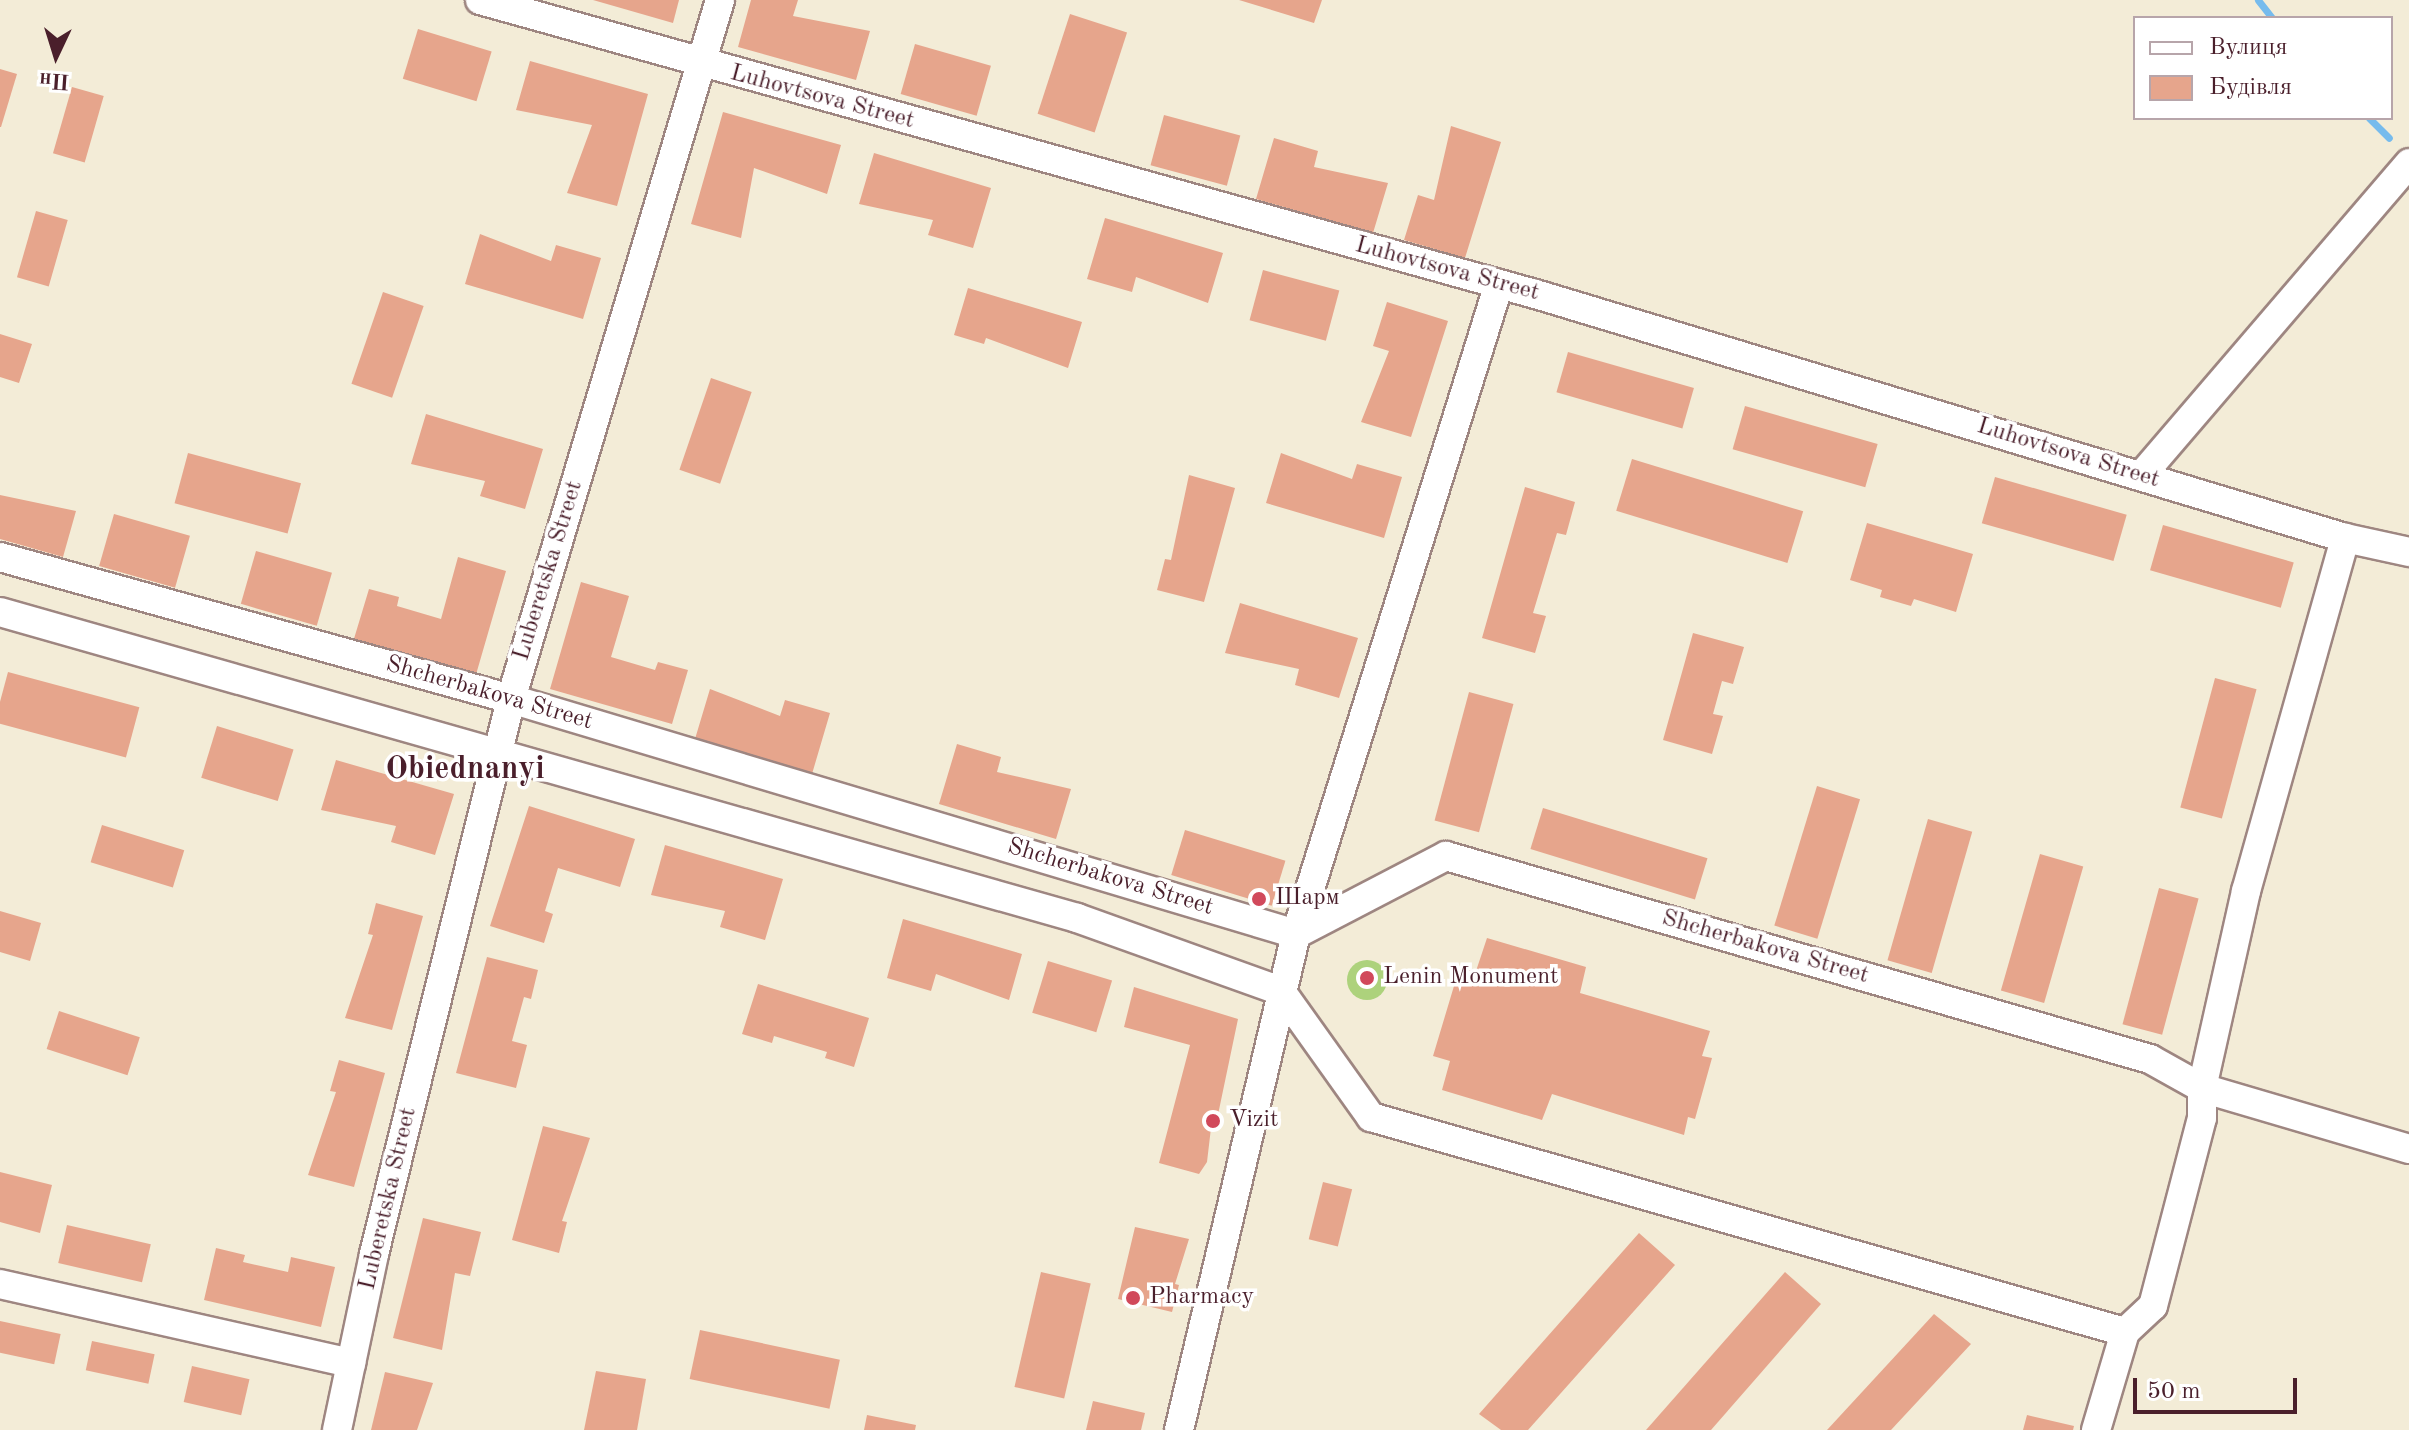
<!DOCTYPE html>
<meta charset="utf-8">
<style>
body{margin:0}
#map{position:relative;width:2409px;height:1430px;overflow:hidden;background:#f3ecd7;font-family:"Old Standard TT",serif}
div>[style]{position:absolute}
.green>*{inset:0;background:#add27c}
.round{border-radius:50%}
.stream>*{height:7px;margin:-3.5px;padding:0 3.5px;transform-origin:3.5px;border-radius:3.5px;background:#76bbed}
.building>*{inset:0;background:#e6a58c;transform-origin:0 0}
.roads{filter:drop-shadow(2px 0 #9e8681) drop-shadow(-2px 0 #9e8681) drop-shadow(0 2px #9e8681) drop-shadow(0 -2px #9e8681)}
.minor>*{height:28px;margin:-14px;padding:0 14px;transform-origin:14px;border-radius:14px;background:#fff}
.dots>*{width:22px;height:22px;translate:-50% -50%;box-sizing:border-box;border:4px solid #fff;border-radius:50%}
span{translate:-50% -50%;white-space:nowrap;text-align:center;line-height:1.15;-webkit-text-stroke:7px #fff;paint-order:stroke}
.street-label{font-size:24px;color:#4a1f2b}
.poi-label{font-size:24px;color:#4a1f2b}
.left{translate:0 -50%;text-align:left}
.district-label{font-size:32px;color:#4a1f2b;font-weight:700}
.legend{position:absolute;left:2133px;top:16px;width:260px;height:104px;box-sizing:border-box;background:#fff;border:2px solid #b7a5aa;margin:0;padding:10px 14px;list-style:none;font-size:24px;color:#4a1f2b}
.legend li{display:flex;align-items:center;gap:16px;height:40px}
.legend b{width:40px;border:2px solid #b7a5aa}
.north{position:absolute;left:16px;top:16px;width:80px;height:80px;-webkit-text-stroke:6px #fff;paint-order:stroke;rotate:184deg;font-size:22px;font-weight:700;line-height:32px;text-align:center;color:#4a1f2b}
.north::after{content:'';display:block;margin:auto;width:28px;height:36px;background:#4a1f2b;clip-path:polygon(50% 0,100% 100%,50% 72%,0 100%)}
.scale{position:absolute;left:2133px;top:1378px;width:164px;height:36px;box-sizing:border-box;border:4px solid #4a1f2b;border-top:0;padding-left:10px;font-size:24px;line-height:28px;white-space:nowrap;color:#4a1f2b;-webkit-text-stroke:6px #fff;paint-order:stroke}
</style>
<div id="map">
<div class="green">
<i class="round" style="left:1347px;top:960px;width:40px;height:40px"></i>
</div>
<div class="stream">
<i style="left:2258px;top:0;width:23px;rotate:52deg"></i>
<i style="left:2369px;top:118px;width:28px;rotate:45deg"></i>
</div>
<div class="building">
<i style="clip-path:polygon(593px 0,679px 0,673px 23px)"></i>
<i style="clip-path:polygon(751px 0,798px 0,793px 16px,870px 31px,856px 80px,738px 47px)"></i>
<i style="clip-path:polygon(1239px 0,1322px 0,1314px 23px)"></i>
<i style="left:1070px;top:14px;width:60px;height:105px;rotate:18deg"></i>
<i style="left:418px;top:29px;width:77px;height:52px;rotate:17deg"></i>
<i style="left:915px;top:44px;width:79px;height:52px;rotate:16deg"></i>
<i style="clip-path:polygon(530px 61px,648px 94px,617px 206px,567px 193px,592px 125px,516px 110px)"></i>
<i style="clip-path:polygon(0 69px,17px 74px,1px 127px,0 127px)"></i>
<i style="left:72px;top:87px;width:33px;height:69px;rotate:16deg"></i>
<i style="clip-path:polygon(723px 112px,841px 145px,827px 194px,754px 168px,741px 238px,691px 224px)"></i>
<i style="left:1164px;top:115px;width:79px;height:52px;rotate:15deg"></i>
<i style="clip-path:polygon(1451px 126px,1501px 142px,1465px 258px,1404px 240px,1418px 195px,1434px 200px)"></i>
<i style="clip-path:polygon(1274px 138px,1318px 151px,1314px 167px,1388px 183px,1373px 233px,1256px 199px)"></i>
<i style="clip-path:polygon(874px 153px,991px 188px,973px 248px,928px 235px,933px 220px,859px 204px)"></i>
<i style="left:36px;top:211px;width:33px;height:69px;rotate:16deg"></i>
<i style="clip-path:polygon(1105px 218px,1223px 253px,1208px 303px,1136px 277px,1132px 292px,1087px 279px)"></i>
<i style="clip-path:polygon(480px 234px,551px 261px,556px 245px,601px 258px,583px 319px,465px 284px)"></i>
<i style="left:1263px;top:270px;width:79px;height:52px;rotate:15deg"></i>
<i style="clip-path:polygon(968px 288px,1082px 322px,1068px 368px,986px 338px,984px 344px,954px 335px)"></i>
<i style="left:383px;top:292px;width:43px;height:97px;rotate:19deg"></i>
<i style="clip-path:polygon(1387px 302px,1448px 321px,1411px 437px,1361px 422px,1389px 351px,1373px 346px)"></i>
<i style="clip-path:polygon(0 334px,32px 344px,19px 383px,0 377px)"></i>
<i style="left:1568px;top:352px;width:131px;height:42px;rotate:16deg"></i>
<i style="left:711px;top:378px;width:43px;height:97px;rotate:19deg"></i>
<i style="left:1745px;top:406px;width:138px;height:45px;rotate:16deg"></i>
<i style="clip-path:polygon(426px 414px,543px 449px,525px 509px,480px 496px,485px 481px,411px 464px)"></i>
<i style="left:188px;top:453px;width:117px;height:52px;rotate:15deg"></i>
<i style="clip-path:polygon(1281px 453px,1352px 479px,1357px 464px,1402px 477px,1384px 538px,1266px 503px)"></i>
<i style="left:1632px;top:459px;width:179px;height:54px;rotate:17deg"></i>
<i style="clip-path:polygon(1189px 475px,1235px 488px,1204px 602px,1157px 590px,1165px 559px,1171px 560px)"></i>
<i style="left:1995px;top:477px;width:137px;height:48px;rotate:16deg"></i>
<i style="clip-path:polygon(1525px 487px,1575px 502px,1566px 535px,1557px 533px,1533px 613px,1546px 616px,1535px 653px,1482px 638px)"></i>
<i style="clip-path:polygon(0 495px,76px 511px,63px 557px,0 539px)"></i>
<i style="left:114px;top:514px;width:79px;height:54px;rotate:16deg"></i>
<i style="clip-path:polygon(1867px 523px,1973px 554px,1956px 612px,1914px 599px,1911px 606px,1880px 597px,1882px 590px,1850px 580px)"></i>
<i style="left:2163px;top:525px;width:136px;height:47px;rotate:16deg"></i>
<i style="left:256px;top:551px;width:79px;height:55px;rotate:16deg"></i>
<i style="clip-path:polygon(458px 557px,506px 571px,475px 678px,353px 642px,369px 589px,399px 597px,397px 606px,441px 619px)"></i>
<i style="clip-path:polygon(581px 582px,629px 596px,611px 657px,655px 670px,658px 662px,688px 670px,672px 724px,550px 689px)"></i>
<i style="clip-path:polygon(1240px 603px,1358px 638px,1339px 698px,1295px 685px,1299px 669px,1225px 653px)"></i>
<i style="clip-path:polygon(1693px 633px,1744px 647px,1733px 684px,1722px 681px,1713px 714px,1723px 716px,1712px 754px,1663px 740px)"></i>
<i style="left:8px;top:672px;width:136px;height:52px;rotate:15deg"></i>
<i style="left:2215px;top:678px;width:43px;height:134px;rotate:15deg"></i>
<i style="clip-path:polygon(710px 689px,780px 716px,785px 700px,830px 713px,812px 774px,695px 739px)"></i>
<i style="left:1469px;top:692px;width:46px;height:133px;rotate:15deg"></i>
<i style="left:217px;top:726px;width:80px;height:54px;rotate:17deg"></i>
<i style="clip-path:polygon(957px 744px,1001px 757px,997px 772px,1071px 789px,1056px 839px,939px 804px)"></i>
<i style="clip-path:polygon(336px 760px,454px 794px,435px 855px,391px 842px,396px 826px,321px 810px)"></i>
<i style="left:1817px;top:786px;width:45px;height:146px;rotate:17deg"></i>
<i style="clip-path:polygon(529px 806px,635px 839px,620px 887px,558px 868px,545px 911px,553px 914px,544px 943px,490px 926px)"></i>
<i style="left:1543px;top:808px;width:172px;height:43px;rotate:17deg"></i>
<i style="left:1928px;top:819px;width:46px;height:147px;rotate:16deg"></i>
<i style="left:102px;top:825px;width:86px;height:39px;rotate:17deg"></i>
<i style="left:1185px;top:830px;width:105px;height:47px;rotate:17deg"></i>
<i style="clip-path:polygon(665px 845px,783px 879px,765px 940px,720px 927px,725px 911px,651px 895px)"></i>
<i style="left:2040px;top:854px;width:45px;height:142px;rotate:16deg"></i>
<i style="left:2159px;top:888px;width:41px;height:141px;rotate:15deg"></i>
<i style="clip-path:polygon(376px 903px,423px 916px,392px 1030px,345px 1018px,373px 935px,368px 934px)"></i>
<i style="clip-path:polygon(0 911px,41px 923px,30px 961px,0 952px)"></i>
<i style="clip-path:polygon(903px 919px,1022px 954px,1009px 1000px,936px 974px,931px 991px,887px 978px)"></i>
<i style="clip-path:polygon(1487px 938px,1586px 967px,1580px 993px,1710px 1031px,1702px 1056px,1712px 1058px,1695px 1119px,1688px 1117px,1684px 1135px,1552px 1094px,1542px 1120px,1442px 1090px,1450px 1061px,1433px 1056px,1460px 966px,1476px 971px)"></i>
<i style="clip-path:polygon(487px 957px,538px 970px,531px 999px,524px 997px,512px 1041px,527px 1045px,516px 1088px,456px 1073px)"></i>
<i style="left:1048px;top:961px;width:67px;height:54px;rotate:17deg"></i>
<i style="clip-path:polygon(758px 984px,869px 1018px,854px 1067px,825px 1058px,827px 1052px,774px 1036px,772px 1043px,742px 1034px)"></i>
<i style="clip-path:polygon(1134px 987px,1238px 1019px,1215px 1129px,1211px 1128px,1207px 1162px,1199px 1174px,1159px 1163px,1190px 1045px,1124px 1027px)"></i>
<i style="left:59px;top:1011px;width:85px;height:40px;rotate:18deg"></i>
<i style="clip-path:polygon(339px 1060px,385px 1073px,354px 1187px,308px 1175px,336px 1092px,330px 1091px)"></i>
<i style="clip-path:polygon(543px 1126px,590px 1138px,562px 1221px,567px 1222px,559px 1253px,512px 1240px)"></i>
<i style="clip-path:polygon(0 1172px,52px 1185px,40px 1233px,0 1222px)"></i>
<i style="left:1323px;top:1182px;width:30px;height:59px;rotate:14deg"></i>
<i style="clip-path:polygon(423px 1218px,481px 1232px,470px 1276px,455px 1273px,442px 1350px,393px 1338px)"></i>
<i style="left:67px;top:1225px;width:86px;height:39px;rotate:13deg"></i>
<i style="clip-path:polygon(1135px 1227px,1189px 1239px,1175px 1284px,1179px 1285px,1172px 1312px,1118px 1299px)"></i>
<i style="clip-path:polygon(1639px 1233px,1675px 1265px,1528px 1430px,1501px 1430px,1479px 1414px)"></i>
<i style="clip-path:polygon(216px 1248px,245px 1255px,243px 1262px,288px 1272px,291px 1257px,335px 1267px,321px 1327px,204px 1300px)"></i>
<i style="left:1041px;top:1272px;width:51px;height:118px;rotate:13deg"></i>
<i style="clip-path:polygon(1785px 1272px,1821px 1304px,1711px 1430px,1646px 1430px)"></i>
<i style="clip-path:polygon(1934px 1314px,1971px 1344px,1891px 1430px,1827px 1430px)"></i>
<i style="left:0;top:1321px;width:62px;height:31px;rotate:12deg"></i>
<i style="left:700px;top:1330px;width:143px;height:50px;rotate:12deg"></i>
<i style="left:92px;top:1341px;width:64px;height:30px;rotate:12deg"></i>
<i style="left:192px;top:1366px;width:59px;height:37px;rotate:13deg"></i>
<i style="clip-path:polygon(596px 1371px,646px 1379px,637px 1430px,584px 1430px)"></i>
<i style="clip-path:polygon(385px 1372px,433px 1383px,417px 1430px,371px 1430px)"></i>
<i style="clip-path:polygon(1093px 1401px,1145px 1413px,1141px 1430px,1086px 1430px)"></i>
<i style="clip-path:polygon(867px 1415px,916px 1425px,915px 1430px,864px 1430px)"></i>
<i style="clip-path:polygon(2027px 1415px,2074px 1426px,2073px 1430px,2023px 1430px)"></i>
</div>
<div class="roads">
<div class="minor">
<i style="left:480px;top:0;width:1102px;rotate:15.57deg"></i>
<i style="left:1542px;top:296px;width:839px;rotate:16.77deg"></i>
<i style="left:2345px;top:538px;width:66px;rotate:12.3deg"></i>
<i style="left:2141px;top:476px;width:412px;rotate:-49.4deg"></i>
<i style="left:0;top:557px;width:530px;rotate:15.53deg"></i>
<i style="left:511px;top:699px;width:819px;rotate:16.67deg"></i>
<i style="left:1296px;top:934px;width:169px;rotate:-27.5deg"></i>
<i style="left:1446px;top:856px;width:733px;rotate:16.09deg"></i>
<i style="left:2150px;top:1059px;width:60px;rotate:29.1deg"></i>
<i style="left:2202px;top:1088px;width:216px;rotate:16.4deg"></i>
<i style="left:0;top:612px;width:1120px;rotate:15.86deg"></i>
<i style="left:1077px;top:918px;width:217px;rotate:19.7deg"></i>
<i style="left:1281px;top:991px;width:155px;rotate:54.5deg"></i>
<i style="left:1371px;top:1117px;width:784px;rotate:15.92deg"></i>
<i style="left:0;top:1284px;width:360px;rotate:12.7deg"></i>
<i style="left:337px;top:1430px;width:180px;rotate:-78.1deg"></i>
<i style="left:374px;top:1254px;width:572px;rotate:-76.13deg"></i>
<i style="left:511px;top:699px;width:730px;rotate:-73.35deg"></i>
<i style="left:1179px;top:1430px;width:510px;rotate:-76.73deg"></i>
<i style="left:1296px;top:934px;width:681px;rotate:-72.66deg"></i>
<i style="left:2096px;top:1430px;width:102px;rotate:-73.5deg"></i>
<i style="left:2125px;top:1332px;width:38px;rotate:-43deg"></i>
<i style="left:2153px;top:1306px;width:194px;rotate:-75.4deg"></i>
<i style="left:2202px;top:1118px;width:30px;rotate:-90deg"></i>
<i style="left:2202px;top:1088px;width:202px;rotate:-77.4deg"></i>
<i style="left:2246px;top:891px;width:367px;rotate:-74.3deg"></i>
</div>
</div>
<div class="dots">
<i style="left:1259px;top:899px;background:#d1495b"></i>
<i style="left:1367px;top:978px;background:#d1495b"></i>
<i style="left:1213px;top:1121px;background:#d1495b"></i>
<i style="left:1133px;top:1298px;background:#d1495b"></i>
</div>
<div class="street-label">
<span style="left:822px;top:98px;rotate:15deg">Luhovtsova Street</span>
<span style="left:1447px;top:270px;rotate:15deg">Luhovtsova Street</span>
<span style="left:2068px;top:454px;rotate:17deg">Luhovtsova Street</span>
<span style="left:549px;top:571px;rotate:-73deg">Luberetska Street</span>
<span style="left:489px;top:694px;rotate:16deg">Shcherbakova Street</span>
<span style="left:1110px;top:878px;rotate:17deg">Shcherbakova Street</span>
<span style="left:1765px;top:948px;rotate:16deg">Shcherbakova Street</span>
<span style="left:389px;top:1199px;rotate:-77deg">Luberetska Street</span>
</div>
<div class="poi-label">
<span class="left" style="left:1275px;top:899px">Шарм</span>
<span class="left" style="left:1383px;top:978px">Lenin Monument</span>
<span class="left" style="left:1229px;top:1121px">Vizit</span>
<span class="left" style="left:1149px;top:1298px">Pharmacy</span>
</div>
<div class="district-label">
<span style="left:465px;top:770px">Obiednanyi</span>
</div>
<ul class="legend">
<li><b style="height:10px;background:#fff"></b>Вулиця</li>
<li><b style="height:22px;background:#e6a58c"></b>Будівля</li>
</ul>
<div class="north">Пн</div>
<div class="scale">50 m</div>
</div>
